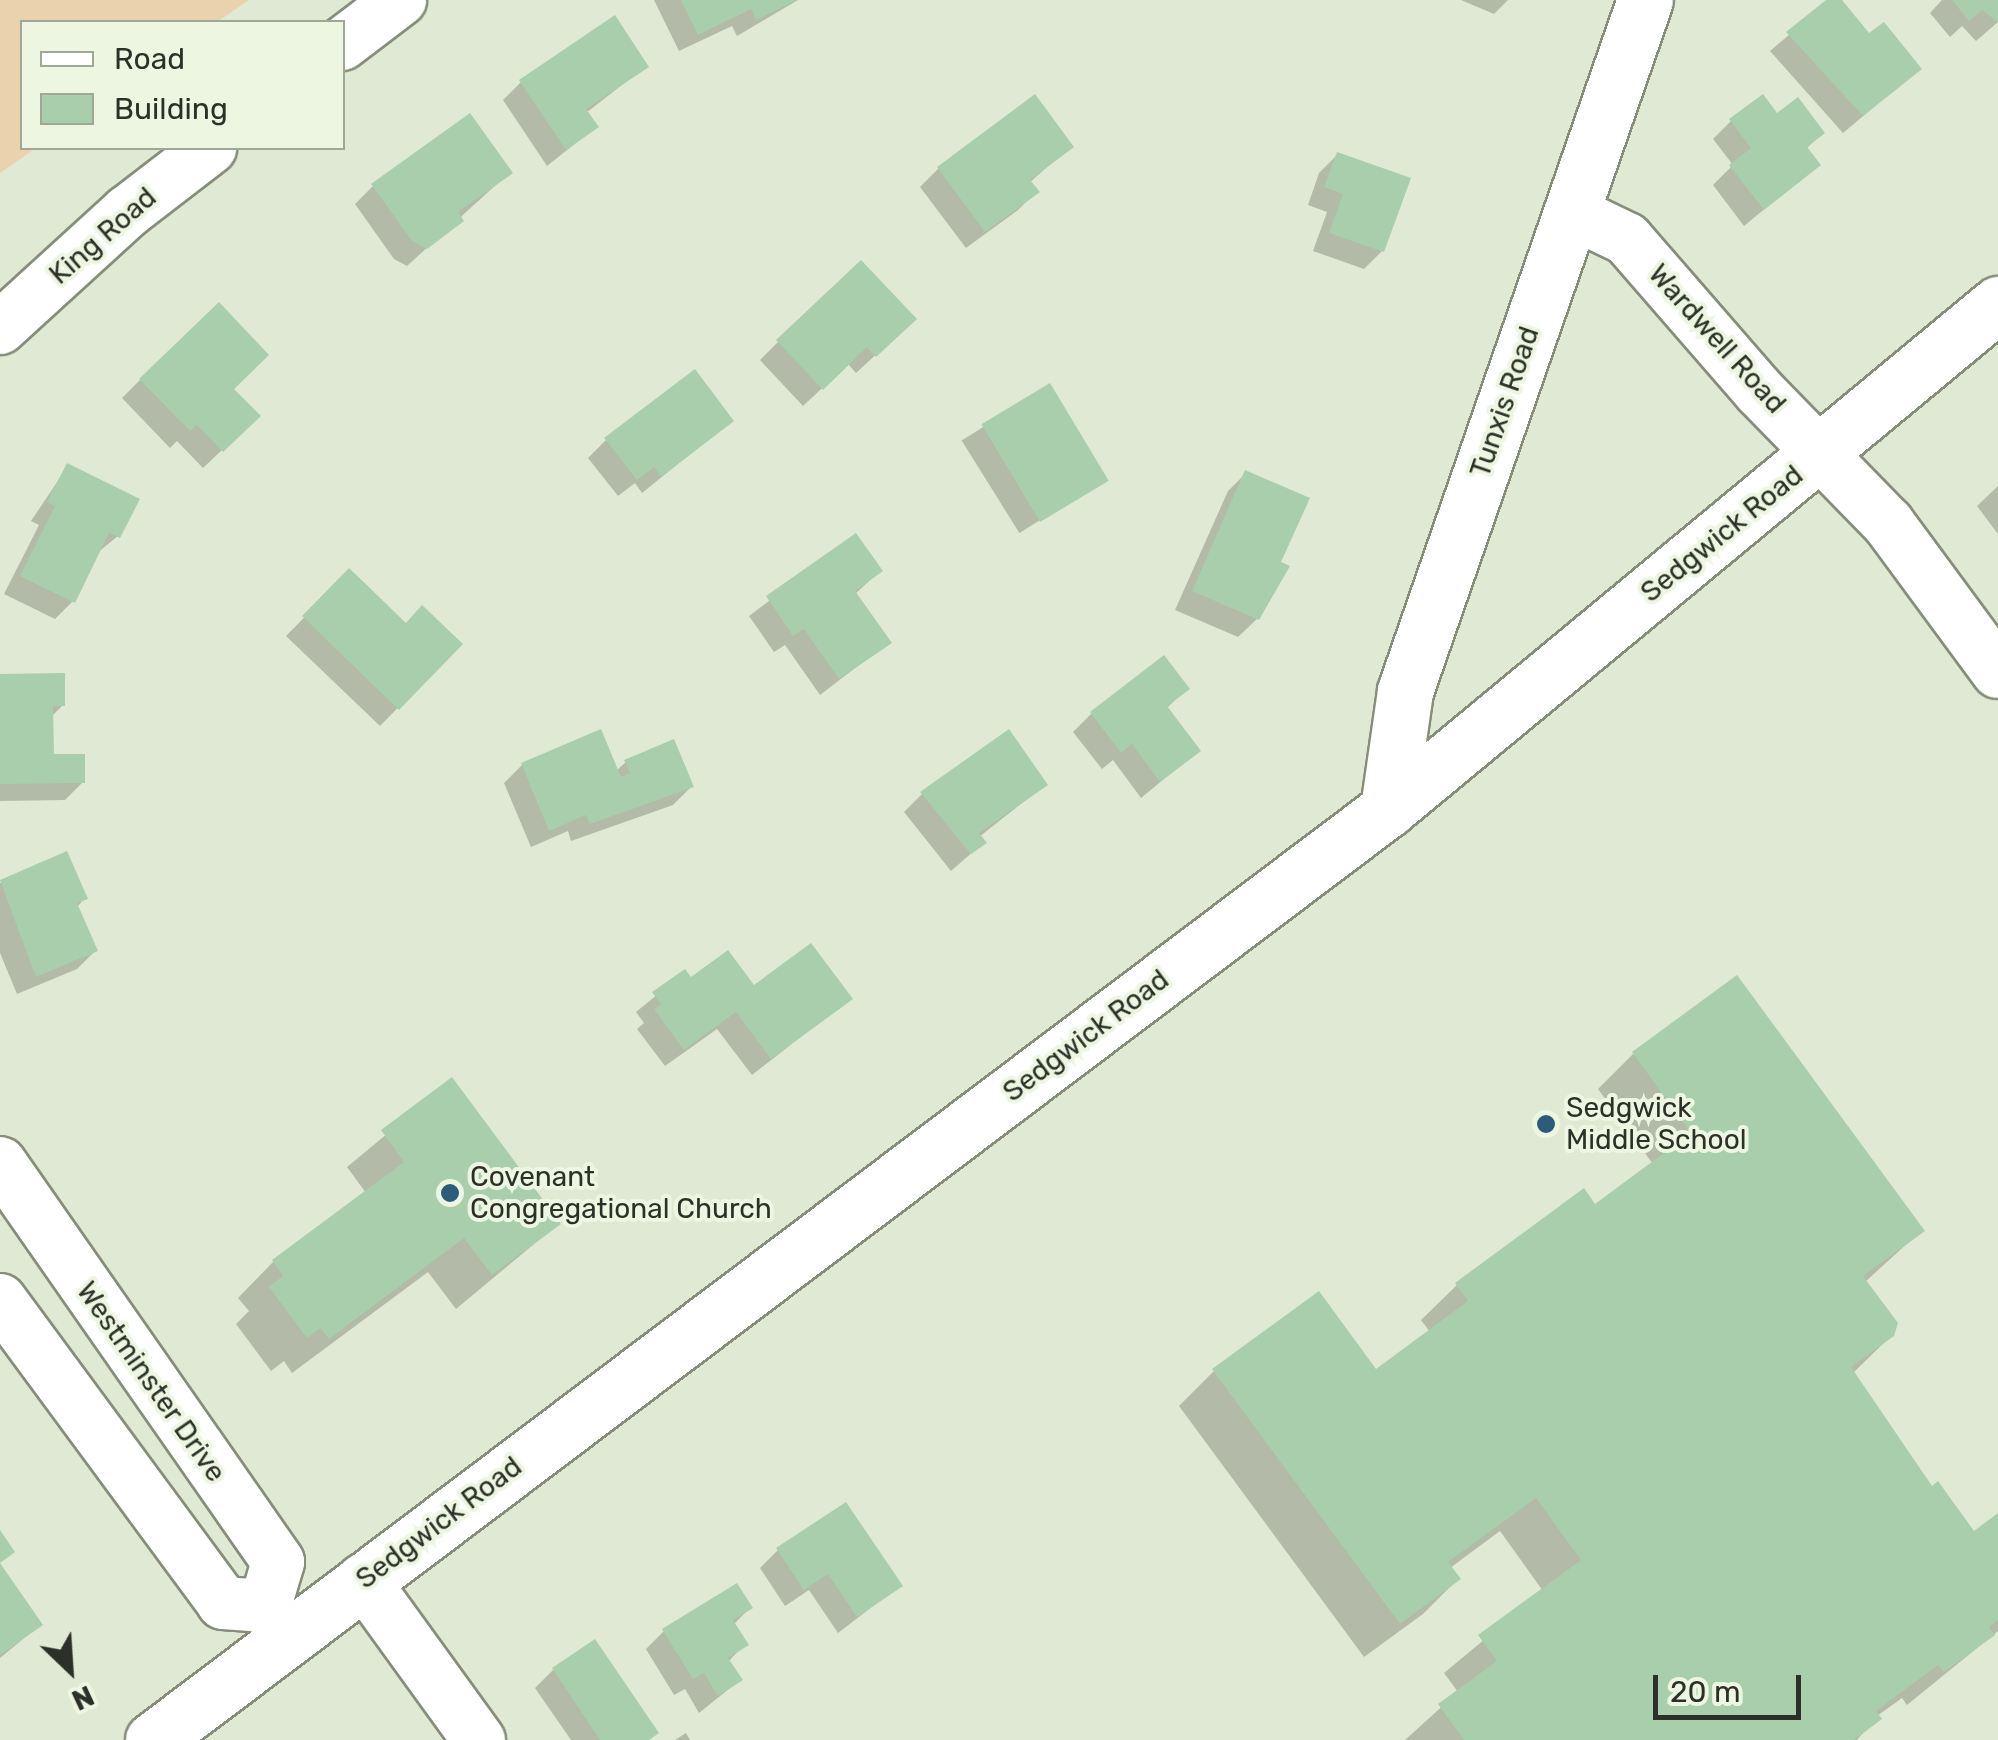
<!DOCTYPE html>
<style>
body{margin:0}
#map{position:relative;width:1998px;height:1740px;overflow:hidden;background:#e0e9d3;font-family:Rubik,sans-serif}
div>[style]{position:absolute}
.green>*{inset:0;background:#e9d2ad}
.shadow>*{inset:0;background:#0003;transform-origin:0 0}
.building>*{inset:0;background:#a8ceac;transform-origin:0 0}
.roads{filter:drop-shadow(2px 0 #868e7a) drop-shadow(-2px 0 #868e7a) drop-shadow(0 2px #868e7a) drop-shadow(0 -2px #868e7a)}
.minor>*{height:52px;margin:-26px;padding:0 26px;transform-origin:26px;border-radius:26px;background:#fff}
.tertiary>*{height:55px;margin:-27.5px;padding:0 27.5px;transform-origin:27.5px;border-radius:27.5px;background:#fff}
.secondary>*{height:55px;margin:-27.5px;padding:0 27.5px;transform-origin:27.5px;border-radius:27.5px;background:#fff}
.dots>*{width:28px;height:28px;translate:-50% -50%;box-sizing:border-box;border:5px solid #edf6e1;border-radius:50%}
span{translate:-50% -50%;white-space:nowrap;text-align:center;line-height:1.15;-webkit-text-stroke:8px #edf6e1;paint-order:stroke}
.street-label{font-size:28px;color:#2c3028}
.poi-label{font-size:28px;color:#2c3028}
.left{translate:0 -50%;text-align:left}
.legend{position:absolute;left:20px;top:20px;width:325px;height:130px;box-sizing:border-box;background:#edf6e1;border:2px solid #a0a797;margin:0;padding:12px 18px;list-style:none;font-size:30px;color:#2c3028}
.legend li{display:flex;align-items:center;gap:20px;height:50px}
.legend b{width:50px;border:2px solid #a0a797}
.north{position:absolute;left:20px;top:1620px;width:100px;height:100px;-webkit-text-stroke:8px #edf6e1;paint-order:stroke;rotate:155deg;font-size:28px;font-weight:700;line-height:40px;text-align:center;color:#2c3028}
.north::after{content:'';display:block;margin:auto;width:35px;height:45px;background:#2c3028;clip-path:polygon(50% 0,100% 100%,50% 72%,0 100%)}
.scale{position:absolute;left:1653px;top:1675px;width:148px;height:45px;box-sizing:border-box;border:5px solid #2c3028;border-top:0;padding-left:12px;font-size:30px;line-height:35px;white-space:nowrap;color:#2c3028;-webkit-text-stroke:8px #edf6e1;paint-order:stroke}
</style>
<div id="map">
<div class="green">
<i style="clip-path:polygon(0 0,249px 0,217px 22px,22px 22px,22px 148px,36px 148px,0 173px)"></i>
</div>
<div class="shadow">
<i style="clip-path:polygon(654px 0,798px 0,737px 36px,732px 26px,679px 51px)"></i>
<i style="clip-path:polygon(1461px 0,1508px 0,1494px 14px)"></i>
<i style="clip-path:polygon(1830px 0,1839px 0,1869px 37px,1919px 69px,1843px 133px,1770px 51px)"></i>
<i style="clip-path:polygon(1942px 0,1998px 0,1998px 22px,1976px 41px,1962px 26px,1950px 37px,1930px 13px)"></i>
<i style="clip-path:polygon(646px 66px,586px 113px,596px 127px,547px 166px,503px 100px,521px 82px)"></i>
<i style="clip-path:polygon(1777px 116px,1822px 133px,1806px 149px,1818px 165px,1744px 226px,1713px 185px,1733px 165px,1713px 139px,1731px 121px)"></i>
<i style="clip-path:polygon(1071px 146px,1029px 183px,1036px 192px,1018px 210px,966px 248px,920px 187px,938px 169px)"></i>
<i style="clip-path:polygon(1337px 155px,1382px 251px,1364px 269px,1313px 251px,1327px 212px,1308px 205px,1319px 173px)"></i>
<i style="clip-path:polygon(510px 172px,407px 266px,394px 259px,355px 204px,373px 186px)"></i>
<i style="clip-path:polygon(895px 337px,856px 373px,848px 364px,803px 406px,760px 360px,778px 342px)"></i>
<i style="clip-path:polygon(140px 380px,231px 389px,239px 434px,203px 468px,177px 441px,170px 448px,122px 398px)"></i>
<i style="left:1049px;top:386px;width:109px;height:103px;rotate:58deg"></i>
<i style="clip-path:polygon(731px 421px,642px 493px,635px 483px,618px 496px,588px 458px,606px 440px)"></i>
<i style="clip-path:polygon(68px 466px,118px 536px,97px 553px,73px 601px,55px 619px,4px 594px,39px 525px,31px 521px)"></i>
<i style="clip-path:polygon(1246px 473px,1257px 619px,1238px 637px,1175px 610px,1228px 491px)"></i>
<i style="clip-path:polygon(1998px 486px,1998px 534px,1977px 506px)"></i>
<i style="clip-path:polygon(855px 536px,880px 571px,855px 594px,889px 642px,820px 695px,785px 645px,774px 652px,749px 616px)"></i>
<i style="clip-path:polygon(349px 572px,405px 626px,460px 644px,380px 726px,286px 636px)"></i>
<i style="clip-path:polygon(0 677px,63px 705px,51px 717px,51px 756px,83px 782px,65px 800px,0 801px)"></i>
<i style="clip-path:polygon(1186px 689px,1166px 709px,1198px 751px,1141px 798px,1113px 760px,1102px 769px,1073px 732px,1091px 714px)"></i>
<i style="clip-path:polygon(626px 762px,691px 787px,673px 805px,571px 841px,568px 831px,531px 847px,504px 783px,522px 765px,616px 771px)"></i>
<i style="clip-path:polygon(1045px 785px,979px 837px,983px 843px,951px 871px,904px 812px,922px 794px)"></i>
<i style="clip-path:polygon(66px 854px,85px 898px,76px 908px,95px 951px,77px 969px,17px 994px,0 953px,0 883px)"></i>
<i style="clip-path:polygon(685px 972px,691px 981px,849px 999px,752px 1075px,717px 1029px,665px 1066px,637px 1029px,644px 1023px,636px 1012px)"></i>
<i style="clip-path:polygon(1633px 1054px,1922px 1230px,1865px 1282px,1892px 1335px,1853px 1373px,1932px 1489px,1974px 1534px,1998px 1516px,1998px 1631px,1907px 1705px,1902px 1698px,1877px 1716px,1857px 1740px,1405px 1740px,1458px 1692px,1444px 1673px,1543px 1591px,1500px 1531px,1450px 1568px,1458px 1579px,1423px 1614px,1364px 1657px,1179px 1406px,1214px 1371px,1376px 1372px,1430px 1332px,1421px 1320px,1457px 1285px,1595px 1207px,1653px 1164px,1598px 1089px)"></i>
<i style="clip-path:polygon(451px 1081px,558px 1224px,456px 1309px,428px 1272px,292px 1373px,284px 1361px,271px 1371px,236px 1324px,249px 1311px,238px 1298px,273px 1262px,366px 1193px,347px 1167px)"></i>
<i style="clip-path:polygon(778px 1550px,899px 1586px,838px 1633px,809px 1590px,785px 1606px,760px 1568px)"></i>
<i style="clip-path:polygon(0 1567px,40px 1625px,0 1658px)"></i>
<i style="clip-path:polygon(750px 1608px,733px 1625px,745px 1644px,728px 1662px,740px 1680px,699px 1713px,685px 1689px,674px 1695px,646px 1649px,664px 1631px)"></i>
<i style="clip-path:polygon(553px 1670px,648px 1740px,571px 1740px,535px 1688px)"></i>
<i style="clip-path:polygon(686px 1733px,690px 1740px,675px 1740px)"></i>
</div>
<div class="building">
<i style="clip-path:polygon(681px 0,797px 0,756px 20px,751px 9px,698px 35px)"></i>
<i style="clip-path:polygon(1826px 0,1842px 0,1869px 33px,1884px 22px,1922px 69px,1863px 116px,1786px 32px)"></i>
<i style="clip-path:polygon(1952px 0,1998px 0,1998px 22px,1982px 10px,1969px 21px)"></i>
<i style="clip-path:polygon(615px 15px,649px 67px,586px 109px,599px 127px,566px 150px,519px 80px)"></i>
<i style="clip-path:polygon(1035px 94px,1074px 147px,1030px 180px,1040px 192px,985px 232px,937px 167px)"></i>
<i style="clip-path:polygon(1763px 94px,1777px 113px,1798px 97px,1825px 133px,1807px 147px,1821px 165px,1764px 210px,1729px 165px,1751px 148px,1729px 119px)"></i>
<i style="clip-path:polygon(470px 113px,513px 173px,458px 212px,464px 221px,427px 249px,412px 241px,371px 184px)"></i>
<i style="clip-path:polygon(1337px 152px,1411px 178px,1384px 252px,1329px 233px,1343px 194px,1324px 187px)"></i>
<i style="clip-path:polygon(861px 260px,917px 319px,876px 357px,867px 347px,823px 390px,776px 340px)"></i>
<i style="clip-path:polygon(219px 302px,269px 355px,234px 389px,261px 416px,223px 452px,197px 425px,190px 431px,139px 379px)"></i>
<i style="clip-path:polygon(695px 369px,734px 421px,661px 477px,654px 467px,637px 480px,604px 438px)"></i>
<i style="left:1050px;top:383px;width:114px;height:80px;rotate:59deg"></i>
<i style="clip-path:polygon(67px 463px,140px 499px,120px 538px,109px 533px,75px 603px,20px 576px,55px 506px,47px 502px)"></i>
<i style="clip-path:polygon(1245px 470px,1310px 498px,1281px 562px,1290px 566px,1259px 620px,1192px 591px)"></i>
<i style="clip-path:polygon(856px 533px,883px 571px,855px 591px,892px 643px,839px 679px,804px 629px,793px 636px,766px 596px)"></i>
<i style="clip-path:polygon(349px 568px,406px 623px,422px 605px,463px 644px,399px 710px,302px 616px)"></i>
<i style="clip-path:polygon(1164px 655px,1190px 689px,1167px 706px,1201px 751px,1160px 782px,1132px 744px,1121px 753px,1090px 712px)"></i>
<i style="clip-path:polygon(65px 673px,65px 706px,53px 706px,54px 754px,85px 754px,85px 783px,0 784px,0 674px)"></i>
<i style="clip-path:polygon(601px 729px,621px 777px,630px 773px,624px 760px,674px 739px,694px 787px,590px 824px,586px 815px,549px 831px,521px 763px)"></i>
<i style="clip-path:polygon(1009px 729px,1048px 785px,979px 833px,987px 843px,971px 854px,920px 792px)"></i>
<i style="clip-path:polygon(67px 851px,88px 899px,77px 903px,98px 951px,36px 977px,0 880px)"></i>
<i style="clip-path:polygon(811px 943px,853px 999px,771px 1059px,736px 1012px,684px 1050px,654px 1009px,661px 1004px,652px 992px,685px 969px,691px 977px,728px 950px,754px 985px)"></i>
<i style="clip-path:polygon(1737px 975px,1925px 1231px,1863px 1276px,1898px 1323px,1894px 1336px,1851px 1367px,1932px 1486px,1938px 1481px,1974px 1531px,1998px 1513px,1998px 1620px,1989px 1627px,1995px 1635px,1944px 1672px,1938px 1665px,1876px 1711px,1882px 1719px,1854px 1740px,1464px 1740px,1438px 1704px,1497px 1661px,1478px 1635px,1581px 1560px,1536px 1498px,1448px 1562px,1461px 1579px,1400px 1624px,1212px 1369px,1319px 1291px,1376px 1369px,1468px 1301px,1455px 1283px,1584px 1188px,1595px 1204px,1691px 1133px,1632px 1052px)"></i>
<i style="clip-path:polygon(452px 1077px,561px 1224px,492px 1275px,464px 1238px,329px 1339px,320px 1328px,307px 1338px,269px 1287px,283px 1276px,272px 1260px,404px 1162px,381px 1130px)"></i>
<i style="clip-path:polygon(846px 1502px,903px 1586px,857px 1617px,828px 1574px,804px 1590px,776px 1548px)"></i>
<i style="clip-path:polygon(0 1530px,15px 1552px,0 1563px,43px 1625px,0 1655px)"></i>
<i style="clip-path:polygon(737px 1583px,753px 1608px,733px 1620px,749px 1645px,728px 1658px,743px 1680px,718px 1696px,704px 1673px,693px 1679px,662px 1629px)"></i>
<i style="clip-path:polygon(595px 1639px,659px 1733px,649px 1740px,600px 1740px,552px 1668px)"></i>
</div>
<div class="roads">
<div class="minor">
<i style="left:342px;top:44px;width:73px;rotate:-37.2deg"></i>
<i style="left:1571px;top:212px;width:62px;rotate:25.7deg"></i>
<i style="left:1627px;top:239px;width:203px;rotate:49deg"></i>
<i style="left:1760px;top:392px;width:183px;rotate:45.7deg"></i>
<i style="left:1888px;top:523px;width:185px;rotate:53.6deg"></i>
<i style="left:0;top:328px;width:172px;rotate:-42.4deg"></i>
<i style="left:127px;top:212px;width:105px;rotate:-37.6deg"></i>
<i style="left:0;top:1163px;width:486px;rotate:55.1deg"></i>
<i style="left:278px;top:1562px;width:46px;rotate:106.5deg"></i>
<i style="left:0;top:1300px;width:376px;rotate:53.6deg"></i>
<i style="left:223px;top:1603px;width:42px;rotate:4.1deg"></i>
<i style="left:265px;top:1606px;width:36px;rotate:53deg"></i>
<i style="left:363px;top:1580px;width:198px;rotate:54.1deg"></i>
</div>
<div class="tertiary">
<i style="left:1388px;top:809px;width:119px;rotate:-81.8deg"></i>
<i style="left:1405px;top:691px;width:731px;rotate:-70.85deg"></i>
</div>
<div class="secondary">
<i style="left:153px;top:1740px;width:1547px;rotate:-37.01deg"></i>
<i style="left:1388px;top:809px;width:792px;rotate:-39.62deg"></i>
</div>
</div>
<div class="dots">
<i style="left:1546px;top:1124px;background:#2d5b7a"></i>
<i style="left:450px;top:1193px;background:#2d5b7a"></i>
</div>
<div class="street-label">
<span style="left:103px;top:236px;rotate:-41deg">King Road</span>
<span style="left:1717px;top:339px;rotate:48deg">Wardwell Road</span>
<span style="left:1505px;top:402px;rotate:-71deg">Tunxis Road</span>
<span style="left:1722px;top:534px;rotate:-39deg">Sedgwick Road</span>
<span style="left:1086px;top:1036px;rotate:-37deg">Sedgwick Road</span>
<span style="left:151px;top:1382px;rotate:55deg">Westminster Drive</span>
<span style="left:439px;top:1523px;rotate:-37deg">Sedgwick Road</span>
</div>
<div class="poi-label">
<span class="left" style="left:1566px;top:1124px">Sedgwick<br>Middle School</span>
<span class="left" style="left:470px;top:1193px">Covenant<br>Congregational Church</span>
</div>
<ul class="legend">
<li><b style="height:12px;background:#fff"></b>Road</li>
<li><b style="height:28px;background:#a8ceac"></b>Building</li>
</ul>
<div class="north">N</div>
<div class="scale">20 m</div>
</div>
